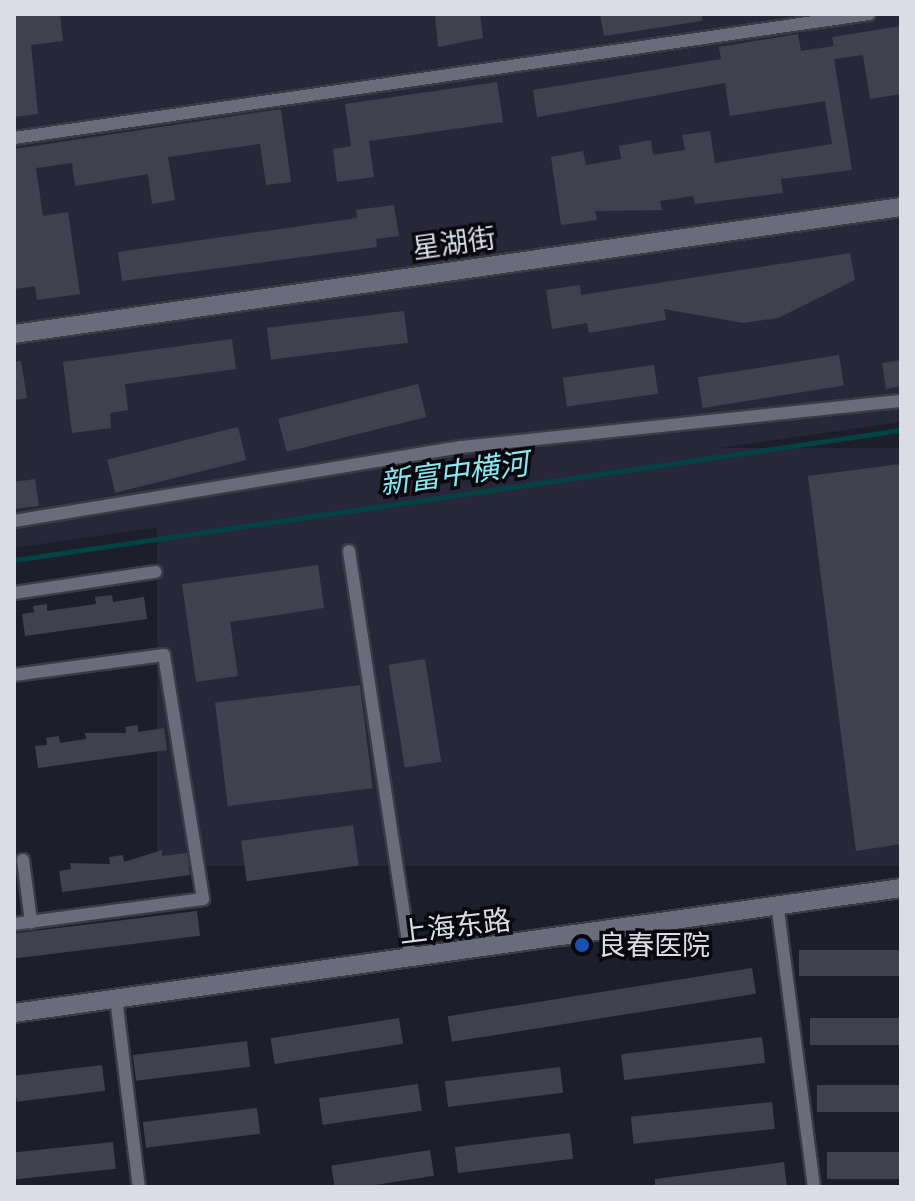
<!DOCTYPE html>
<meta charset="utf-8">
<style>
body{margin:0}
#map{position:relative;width:915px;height:1201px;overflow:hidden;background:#1d1e2b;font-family:"Titillium Web","Noto Sans SC",sans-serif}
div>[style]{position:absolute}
.built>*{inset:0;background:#272739;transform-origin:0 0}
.stream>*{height:5px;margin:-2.5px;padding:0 2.5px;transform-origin:2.5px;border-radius:2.5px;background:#024144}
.building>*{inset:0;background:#40414f;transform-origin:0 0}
.roads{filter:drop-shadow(2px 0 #3b3b45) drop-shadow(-2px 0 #3b3b45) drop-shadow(0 2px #3b3b45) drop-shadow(0 -2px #3b3b45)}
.street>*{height:12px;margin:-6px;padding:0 6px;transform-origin:6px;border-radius:6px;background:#6b6c7b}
.secondary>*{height:18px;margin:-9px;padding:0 9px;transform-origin:9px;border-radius:9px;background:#6b6c7b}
.dots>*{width:22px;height:22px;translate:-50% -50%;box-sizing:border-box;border:4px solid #08080e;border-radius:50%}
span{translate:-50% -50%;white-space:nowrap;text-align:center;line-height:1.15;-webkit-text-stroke:7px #08080e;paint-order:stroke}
.street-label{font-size:28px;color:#dbdce5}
.poi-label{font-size:28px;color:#dbdce5}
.left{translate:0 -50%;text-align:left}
.water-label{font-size:30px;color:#8be6eb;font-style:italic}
.frame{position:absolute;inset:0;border:16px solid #dbdce5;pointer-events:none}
</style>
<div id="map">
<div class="built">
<i style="clip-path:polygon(14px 14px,901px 14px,901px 422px,14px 548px)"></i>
<i style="left:901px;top:448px;width:418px;height:744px;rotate:90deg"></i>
</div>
<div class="stream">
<i style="left:14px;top:560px;width:896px;rotate:-8.34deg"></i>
</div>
<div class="building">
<i style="clip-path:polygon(14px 14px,60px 14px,63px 41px,31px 45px,38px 114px,14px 117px)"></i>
<i style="clip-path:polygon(435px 14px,480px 14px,483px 38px,438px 47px)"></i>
<i style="clip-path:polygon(600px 14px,702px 14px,702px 21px,604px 36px)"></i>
<i style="clip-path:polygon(901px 26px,901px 94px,870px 99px,863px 55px,834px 59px,852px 170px,781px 179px,783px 193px,695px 204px,693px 196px,660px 201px,662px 210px,595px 211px,597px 220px,561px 225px,551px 157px,583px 151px,586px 165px,621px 159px,619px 146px,651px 140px,653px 155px,685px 150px,682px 135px,710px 131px,715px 163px,832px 144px,825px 101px,730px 116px,725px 83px,537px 117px,533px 90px,721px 59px,719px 47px,798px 34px,801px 51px,834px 46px,832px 37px)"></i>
<i style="clip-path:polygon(497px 82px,503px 122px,369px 141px,374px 177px,337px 182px,333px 149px,351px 146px,345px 104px)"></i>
<i style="clip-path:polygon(281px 109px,291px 182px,266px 185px,260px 144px,168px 157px,175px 200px,152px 204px,148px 174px,75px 186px,72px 163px,36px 168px,43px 216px,68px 212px,80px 294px,37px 300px,35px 286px,14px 289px,14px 149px)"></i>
<i style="clip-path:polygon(394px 205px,399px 236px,376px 239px,377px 247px,122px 281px,118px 252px,357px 218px,356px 210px)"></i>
<i style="clip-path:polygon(850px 253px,855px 280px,778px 318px,743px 323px,664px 309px,666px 320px,589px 333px,587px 323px,552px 329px,546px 290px,580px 285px,581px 295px)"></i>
<i style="left:404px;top:311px;width:32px;height:138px;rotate:83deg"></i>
<i style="clip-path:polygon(232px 339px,236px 369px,125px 384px,128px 410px,110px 413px,111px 428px,72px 433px,63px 362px)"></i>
<i style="left:839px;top:355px;width:31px;height:143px;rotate:81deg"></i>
<i style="clip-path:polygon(901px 360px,901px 386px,886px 389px,882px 363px)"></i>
<i style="clip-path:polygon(21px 361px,27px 398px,14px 400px,14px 362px)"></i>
<i style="left:654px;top:365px;width:29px;height:92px;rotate:82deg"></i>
<i style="left:418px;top:384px;width:34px;height:144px;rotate:76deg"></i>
<i style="left:238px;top:427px;width:34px;height:135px;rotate:76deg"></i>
<i style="clip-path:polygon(901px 464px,901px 844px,856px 851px,808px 476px)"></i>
<i style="clip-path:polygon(35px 479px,39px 506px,14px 509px,14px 482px)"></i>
<i style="clip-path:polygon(318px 565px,324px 608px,230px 622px,238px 676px,196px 682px,182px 584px)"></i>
<i style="clip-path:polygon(112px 595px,113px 602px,144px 597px,147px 619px,25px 636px,22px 614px,34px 612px,33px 606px,47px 604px,47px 611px,96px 604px,95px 597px)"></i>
<i style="left:425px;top:659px;width:104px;height:37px;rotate:81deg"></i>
<i style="left:360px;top:685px;width:104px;height:146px;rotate:83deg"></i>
<i style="clip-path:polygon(138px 725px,138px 732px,164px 728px,167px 750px,38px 768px,35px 746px,47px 745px,46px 738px,59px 736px,60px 743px,86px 739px,85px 733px,126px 733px,125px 727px)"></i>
<i style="left:353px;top:825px;width:41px;height:113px;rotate:82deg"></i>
<i style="clip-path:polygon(162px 850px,162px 856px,187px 853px,190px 875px,62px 892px,59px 871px,71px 869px,70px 863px,110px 864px,109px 857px,123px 855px,124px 862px)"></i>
<i style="left:197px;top:911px;width:25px;height:185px;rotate:83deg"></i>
<i style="left:901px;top:950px;width:26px;height:102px;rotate:90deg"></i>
<i style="left:752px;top:968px;width:26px;height:308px;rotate:81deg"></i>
<i style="left:399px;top:1018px;width:26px;height:130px;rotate:81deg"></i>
<i style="left:901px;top:1018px;width:27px;height:91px;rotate:90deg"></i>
<i style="left:762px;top:1037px;width:26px;height:142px;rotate:83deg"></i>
<i style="left:247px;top:1041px;width:26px;height:115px;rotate:83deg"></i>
<i style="left:102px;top:1065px;width:26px;height:89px;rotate:83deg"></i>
<i style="left:560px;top:1067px;width:26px;height:116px;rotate:83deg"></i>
<i style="left:418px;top:1084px;width:27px;height:100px;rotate:82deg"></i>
<i style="left:901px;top:1085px;width:27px;height:84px;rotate:90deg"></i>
<i style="left:772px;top:1102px;width:27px;height:142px;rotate:84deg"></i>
<i style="left:257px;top:1108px;width:26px;height:115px;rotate:83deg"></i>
<i style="left:570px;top:1133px;width:26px;height:116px;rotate:83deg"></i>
<i style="left:113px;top:1142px;width:27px;height:100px;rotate:84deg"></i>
<i style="left:430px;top:1150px;width:26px;height:100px;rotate:81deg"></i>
<i style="left:901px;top:1152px;width:27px;height:74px;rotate:90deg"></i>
<i style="clip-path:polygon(784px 1162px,787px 1187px,655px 1187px,655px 1179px)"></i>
</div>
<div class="roads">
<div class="street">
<i style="left:14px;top:138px;width:864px;rotate:-8.25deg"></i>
<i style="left:14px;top:521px;width:453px;rotate:-9.4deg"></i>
<i style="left:461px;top:447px;width:442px;rotate:-6deg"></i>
<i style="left:349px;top:551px;width:413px;rotate:81.4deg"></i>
<i style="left:14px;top:593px;width:143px;rotate:-8.5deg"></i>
<i style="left:14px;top:675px;width:151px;rotate:-7.6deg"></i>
<i style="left:164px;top:655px;width:247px;rotate:80.9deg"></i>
<i style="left:203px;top:899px;width:191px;rotate:172.5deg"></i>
<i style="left:23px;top:860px;width:63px;rotate:82.6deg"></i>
<i style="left:778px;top:910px;width:279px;rotate:82.6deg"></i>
<i style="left:116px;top:998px;width:190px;rotate:83.1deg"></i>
</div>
<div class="secondary">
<i style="left:14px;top:334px;width:896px;rotate:-8.15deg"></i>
<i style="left:14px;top:1013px;width:896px;rotate:-8.02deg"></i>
</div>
</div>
<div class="dots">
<i style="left:582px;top:945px;background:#1a4fb4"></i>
</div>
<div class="street-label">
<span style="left:454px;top:243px;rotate:-8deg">星湖街</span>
<span style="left:455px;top:926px;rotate:-7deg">上海东路</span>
</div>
<div class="poi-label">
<span class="left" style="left:598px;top:945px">良春医院</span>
</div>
<div class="water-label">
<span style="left:454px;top:473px;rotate:-8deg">新富中横河</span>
</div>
<div class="frame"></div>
</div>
